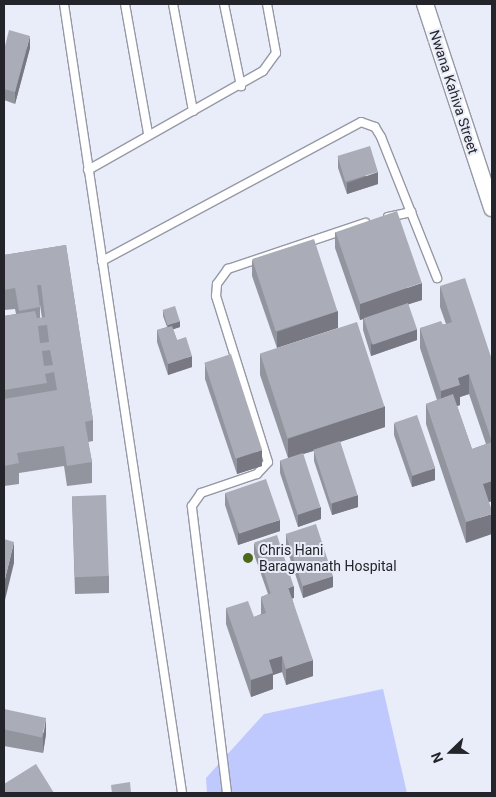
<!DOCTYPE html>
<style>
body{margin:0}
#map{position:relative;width:496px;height:797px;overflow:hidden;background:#e9ecf9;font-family:Roboto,sans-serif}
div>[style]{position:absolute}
.green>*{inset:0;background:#c0c9fe}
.roads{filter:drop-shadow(1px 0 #9699a5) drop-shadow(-1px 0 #9699a5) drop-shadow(0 1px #9699a5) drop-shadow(0 -1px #9699a5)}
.service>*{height:8px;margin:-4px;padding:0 4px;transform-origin:4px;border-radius:4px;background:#fff}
.minor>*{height:16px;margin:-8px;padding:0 8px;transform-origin:8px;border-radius:8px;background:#fff}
.wall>*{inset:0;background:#92949e}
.shaded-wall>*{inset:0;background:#777881}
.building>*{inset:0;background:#aaacb8;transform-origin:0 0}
.dots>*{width:14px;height:14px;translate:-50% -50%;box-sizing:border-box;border:2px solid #e9ecf9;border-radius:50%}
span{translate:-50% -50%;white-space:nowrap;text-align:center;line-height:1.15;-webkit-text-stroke:4px #e9ecf9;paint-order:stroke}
.street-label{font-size:14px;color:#24252a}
.poi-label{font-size:14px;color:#24252a}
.left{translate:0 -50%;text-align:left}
.frame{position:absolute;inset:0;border:5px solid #24252a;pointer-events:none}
.north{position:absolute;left:426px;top:727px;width:50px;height:50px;-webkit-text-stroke:4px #e9ecf9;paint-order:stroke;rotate:248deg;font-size:14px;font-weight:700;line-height:20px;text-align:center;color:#24252a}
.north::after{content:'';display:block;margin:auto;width:18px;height:22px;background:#24252a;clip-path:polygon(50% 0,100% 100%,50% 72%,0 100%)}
</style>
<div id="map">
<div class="green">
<i style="clip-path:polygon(383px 689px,407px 793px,207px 793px,206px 778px,264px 714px)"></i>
</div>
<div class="roads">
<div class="service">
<i style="left:64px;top:4px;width:798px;rotate:81.49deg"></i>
<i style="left:125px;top:4px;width:131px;rotate:79.9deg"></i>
<i style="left:173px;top:4px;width:109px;rotate:79.4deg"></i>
<i style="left:224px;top:4px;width:84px;rotate:78.3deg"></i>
<i style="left:88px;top:170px;width:201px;rotate:-29.5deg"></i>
<i style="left:263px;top:71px;width:22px;rotate:-54deg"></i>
<i style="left:276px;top:53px;width:50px;rotate:-100.4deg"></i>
<i style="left:388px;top:217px;width:24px;rotate:-12deg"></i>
<i style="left:102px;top:261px;width:294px;rotate:-28.2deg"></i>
<i style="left:361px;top:122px;width:15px;rotate:20deg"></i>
<i style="left:375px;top:127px;width:12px;rotate:59deg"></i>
<i style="left:381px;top:137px;width:152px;rotate:68.3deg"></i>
<i style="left:227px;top:793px;width:289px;rotate:-97deg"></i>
<i style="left:192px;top:506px;width:16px;rotate:-55deg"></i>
<i style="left:201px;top:493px;width:59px;rotate:-18.7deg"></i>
<i style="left:257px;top:474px;width:16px;rotate:-47deg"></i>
<i style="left:268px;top:462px;width:174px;rotate:-107.4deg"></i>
<i style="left:216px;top:296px;width:12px;rotate:-85deg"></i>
<i style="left:217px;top:284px;width:19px;rotate:-54deg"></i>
<i style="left:228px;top:269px;width:145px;rotate:-18.6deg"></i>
</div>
<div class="minor">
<i style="left:425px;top:4px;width:215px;rotate:71.8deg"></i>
</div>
</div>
<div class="wall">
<i style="clip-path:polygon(30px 48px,15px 104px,4px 100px,4px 50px)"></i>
<i style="clip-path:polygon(338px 157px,378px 184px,347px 194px,338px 168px)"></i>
<i style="clip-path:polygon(335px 232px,422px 300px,408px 304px,417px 340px,371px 356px,363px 330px,363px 319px,360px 320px,335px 248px)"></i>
<i style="clip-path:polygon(evenodd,66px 245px,93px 420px,93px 441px,88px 442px,92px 462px,92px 483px,67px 486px,64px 466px,19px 473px,19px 484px,4px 486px,4px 316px,16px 314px,15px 309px,4px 310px,4px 255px,66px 245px,40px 305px,42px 318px,40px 318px,40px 305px)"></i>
<i style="clip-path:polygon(252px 260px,338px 311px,277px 348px,252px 276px)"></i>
<i style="clip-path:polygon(evenodd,440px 286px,492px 360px,492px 501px,489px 502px,466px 543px,426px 424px,426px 404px,437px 400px,420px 348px,420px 328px,446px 324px,440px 307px,440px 286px,469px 394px,486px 444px,472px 449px,457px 406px,460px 405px,460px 397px,469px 394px)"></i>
<i style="clip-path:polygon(163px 310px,180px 327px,173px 329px,177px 340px,192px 367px,168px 375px,157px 342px,157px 330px,167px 327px,163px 316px)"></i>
<i style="clip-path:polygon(260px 354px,385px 427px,340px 442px,358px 507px,332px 515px,314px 461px,314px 451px,303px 454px,321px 519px,298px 527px,280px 473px,280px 461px,288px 458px,260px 375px)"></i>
<i style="clip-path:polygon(205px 363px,262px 466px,237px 474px,205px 379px)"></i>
<i style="clip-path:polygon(394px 423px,435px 480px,412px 487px,394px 435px)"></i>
<i style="clip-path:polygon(225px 493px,280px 531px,238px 545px,225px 505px)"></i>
<i style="clip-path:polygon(72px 496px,109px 576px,109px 593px,75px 594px)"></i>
<i style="clip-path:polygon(286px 534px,333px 587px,303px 598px,286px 546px)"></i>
<i style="clip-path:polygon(254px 543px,294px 598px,292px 598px,313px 676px,286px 685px,282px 672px,273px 675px,273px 689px,251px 697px,226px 624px,226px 608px,254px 617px,261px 614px,261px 597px,268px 594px,254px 554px)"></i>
<i style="clip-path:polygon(4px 709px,46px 734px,43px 753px,4px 746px)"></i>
</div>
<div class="shaded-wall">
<i style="clip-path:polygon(30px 36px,30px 48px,15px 104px,15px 92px)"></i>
<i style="clip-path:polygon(378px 172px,378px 184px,347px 194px,347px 183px)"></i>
<i style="clip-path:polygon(422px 283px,422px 300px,360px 320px,360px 304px)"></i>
<i style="clip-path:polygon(338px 311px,338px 328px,277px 348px,277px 332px)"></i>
<i style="clip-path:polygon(180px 321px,180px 327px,168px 331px,168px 325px)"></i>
<i style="clip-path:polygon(417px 329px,417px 340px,371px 356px,371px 344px)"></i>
<i style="clip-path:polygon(192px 356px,192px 367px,168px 375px,168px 364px)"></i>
<i style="clip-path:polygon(469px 374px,469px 394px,460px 397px,460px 405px,441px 412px,441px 391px,458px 378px)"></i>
<i style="clip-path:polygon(385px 406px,385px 427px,288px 459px,288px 439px)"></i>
<i style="clip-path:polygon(262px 450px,262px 466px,237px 474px,237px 458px)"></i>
<i style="clip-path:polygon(435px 468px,435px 480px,412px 487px,412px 476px)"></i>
<i style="clip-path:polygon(492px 481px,492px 501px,483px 504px,483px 484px)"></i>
<i style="clip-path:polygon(358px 495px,358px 507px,332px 515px,332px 503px)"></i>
<i style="clip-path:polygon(321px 507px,321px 519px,298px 527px,298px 515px)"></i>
<i style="clip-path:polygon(492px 514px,492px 534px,466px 543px,466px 522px)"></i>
<i style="clip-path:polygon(280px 520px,280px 531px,238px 545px,238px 533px)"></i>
<i style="clip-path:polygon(14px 542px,14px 563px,4px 604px,4px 583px)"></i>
<i style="clip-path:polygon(333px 576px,333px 587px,303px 598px,303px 586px)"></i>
<i style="clip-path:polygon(294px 586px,294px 598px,271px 605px,271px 594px)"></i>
<i style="clip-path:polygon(282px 656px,282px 672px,273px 675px,273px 689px,251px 697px,251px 680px,269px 660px)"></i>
<i style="clip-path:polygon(313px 660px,313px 676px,286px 685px,286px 669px)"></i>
<i style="clip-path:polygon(46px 718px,46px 734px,43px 753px,43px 737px)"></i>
</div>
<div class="building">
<i style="clip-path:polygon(9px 30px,30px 36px,15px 92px,4px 89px,4px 50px)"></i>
<i style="left:370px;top:146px;width:27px;height:34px;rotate:73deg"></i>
<i style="left:397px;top:211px;width:76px;height:65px;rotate:71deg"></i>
<i style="left:314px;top:239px;width:76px;height:65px;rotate:72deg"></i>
<i style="clip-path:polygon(evenodd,66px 245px,93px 420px,85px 422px,92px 462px,67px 466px,64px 446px,17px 453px,19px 463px,4px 466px,4px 399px,57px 390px,54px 372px,45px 374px,47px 383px,4px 390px,4px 316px,35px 311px,37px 318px,45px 317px,41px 285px,37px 285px,40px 307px,19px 311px,15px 288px,4px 290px,4px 255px,66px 245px,47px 325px,49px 342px,40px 343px,38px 326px,47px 325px,66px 245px,50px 350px,53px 365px,44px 366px,42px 351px,50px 350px)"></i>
<i style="clip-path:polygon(465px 278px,492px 360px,492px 481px,483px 484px,492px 511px,492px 514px,466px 522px,426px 404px,453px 394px,472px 449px,492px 442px,469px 374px,458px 378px,460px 385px,441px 391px,420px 328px,441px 321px,443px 325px,452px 322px,440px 286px)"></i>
<i style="left:408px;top:303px;width:28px;height:47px;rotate:71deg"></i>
<i style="left:175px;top:306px;width:16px;height:13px;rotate:72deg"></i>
<i style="left:357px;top:322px;width:89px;height:102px;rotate:72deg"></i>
<i style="clip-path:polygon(172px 326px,177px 340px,186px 337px,192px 356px,168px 364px,157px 330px)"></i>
<i style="left:231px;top:354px;width:101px;height:28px;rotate:72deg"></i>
<i style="left:417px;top:415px;width:56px;height:24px;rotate:71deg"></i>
<i style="left:340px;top:441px;width:57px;height:28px;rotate:72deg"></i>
<i style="left:303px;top:453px;width:57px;height:24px;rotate:72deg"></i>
<i style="left:266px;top:479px;width:43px;height:43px;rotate:71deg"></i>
<i style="left:106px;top:495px;width:81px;height:34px;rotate:88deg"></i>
<i style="left:316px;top:524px;width:55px;height:32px;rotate:72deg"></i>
<i style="left:277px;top:535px;width:54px;height:24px;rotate:72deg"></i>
<i style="clip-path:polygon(4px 539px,14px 542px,4px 583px)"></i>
<i style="clip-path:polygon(288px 587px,313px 660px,286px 669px,282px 656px,269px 660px,273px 673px,251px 680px,226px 608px,248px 601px,254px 617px,266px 613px,261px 597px)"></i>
<i style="left:4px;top:709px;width:43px;height:20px;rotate:12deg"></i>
<i style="clip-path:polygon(36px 764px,54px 793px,4px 793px,4px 784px)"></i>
<i style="clip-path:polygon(130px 782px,131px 793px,112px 793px,111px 785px)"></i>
</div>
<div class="dots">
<i style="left:248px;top:558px;background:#4d681a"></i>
</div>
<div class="street-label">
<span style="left:454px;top:92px;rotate:72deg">Nwana Kahiva Street</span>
</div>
<div class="poi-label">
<span class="left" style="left:259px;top:558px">Chris Hani<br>Baragwanath Hospital</span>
</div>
<div class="frame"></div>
<div class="north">N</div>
</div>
